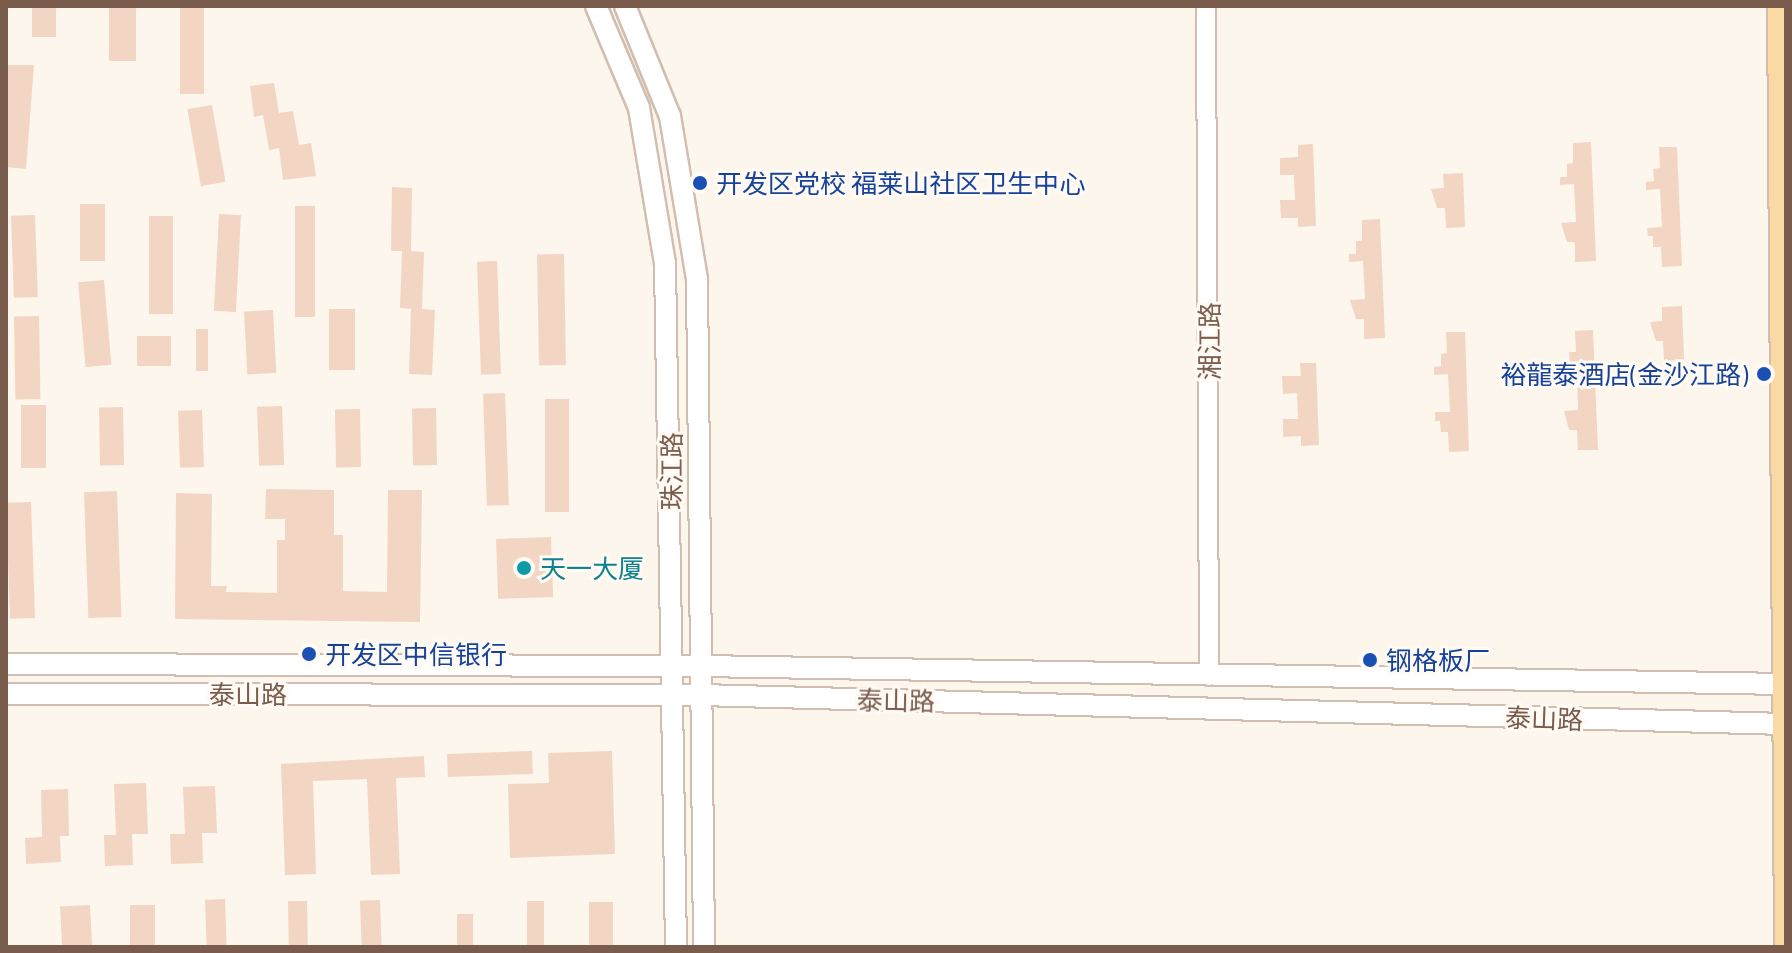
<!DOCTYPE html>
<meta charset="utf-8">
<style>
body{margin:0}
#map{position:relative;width:1792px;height:953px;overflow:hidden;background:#fdf6ec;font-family:Barlow,"Noto Sans SC",sans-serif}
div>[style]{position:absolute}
.building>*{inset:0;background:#f3d5c3;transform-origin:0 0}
.roads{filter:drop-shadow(2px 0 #d1beb0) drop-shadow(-2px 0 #d1beb0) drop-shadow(0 2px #d1beb0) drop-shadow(0 -2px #d1beb0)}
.tertiary>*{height:18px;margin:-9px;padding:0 9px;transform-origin:9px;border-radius:9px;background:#fff}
.secondary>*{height:20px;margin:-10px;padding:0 10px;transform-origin:10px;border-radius:10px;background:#fff}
.primary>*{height:22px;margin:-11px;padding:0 11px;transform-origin:11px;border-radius:11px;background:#fbd9a5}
.dots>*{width:22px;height:22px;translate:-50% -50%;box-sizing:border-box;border:4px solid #fffaf3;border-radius:50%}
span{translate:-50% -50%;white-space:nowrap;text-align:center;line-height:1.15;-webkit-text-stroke:6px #fffaf3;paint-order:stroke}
.transit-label{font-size:26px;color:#164399}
.left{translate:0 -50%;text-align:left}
.right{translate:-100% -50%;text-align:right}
.street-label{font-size:26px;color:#7a5c4d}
.culture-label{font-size:26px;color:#0d838f}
.frame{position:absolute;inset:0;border:8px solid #7a5c4d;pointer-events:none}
</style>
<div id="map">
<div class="building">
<i style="left:32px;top:6px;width:24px;height:31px"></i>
<i style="left:109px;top:6px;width:27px;height:55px"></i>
<i style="left:180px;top:6px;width:24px;height:88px"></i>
<i style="clip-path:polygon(6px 65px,34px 65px,26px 169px,6px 167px)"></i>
<i style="clip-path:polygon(274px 83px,279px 113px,293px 111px,299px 145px,311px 143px,316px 176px,283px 180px,279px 148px,269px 150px,263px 115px,254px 117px,250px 86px)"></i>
<i style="left:212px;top:105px;width:78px;height:25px;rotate:80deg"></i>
<i style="clip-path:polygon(1591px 142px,1596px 261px,1575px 262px,1575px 242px,1567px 242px,1561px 223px,1576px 222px,1574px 184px,1560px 185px,1560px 177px,1567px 177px,1567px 164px,1573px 163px,1573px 143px)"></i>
<i style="clip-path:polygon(1313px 144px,1316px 226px,1298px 227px,1298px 218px,1281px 218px,1280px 200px,1295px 200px,1294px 175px,1280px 175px,1280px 158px,1298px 157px,1298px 145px)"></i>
<i style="clip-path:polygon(1659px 147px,1677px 147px,1682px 266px,1662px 267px,1661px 247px,1653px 247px,1653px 236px,1648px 236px,1647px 228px,1662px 227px,1660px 189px,1646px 190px,1646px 182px,1654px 181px,1653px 169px,1660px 168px)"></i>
<i style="clip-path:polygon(1463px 173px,1465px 227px,1446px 228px,1445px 208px,1437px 208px,1431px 189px,1444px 188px,1443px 174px)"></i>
<i style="clip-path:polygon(392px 187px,412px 188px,411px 251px,424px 252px,422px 309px,435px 310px,432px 375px,409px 374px,411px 309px,400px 308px,402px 251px,391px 251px)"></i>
<i style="left:80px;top:204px;width:25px;height:57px"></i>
<i style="left:295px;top:206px;width:20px;height:111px"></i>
<i style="left:219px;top:214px;width:22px;height:97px;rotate:3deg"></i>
<i style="left:35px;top:215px;width:82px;height:24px;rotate:88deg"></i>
<i style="left:149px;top:216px;width:24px;height:98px"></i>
<i style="clip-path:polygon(1380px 219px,1385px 338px,1364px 339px,1364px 319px,1356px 319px,1350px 300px,1365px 299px,1363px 261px,1349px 262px,1349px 254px,1356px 254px,1356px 241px,1362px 241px,1362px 220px)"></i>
<i style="left:564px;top:254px;width:111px;height:27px;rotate:89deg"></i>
<i style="left:497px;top:261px;width:113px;height:20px;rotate:88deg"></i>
<i style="left:104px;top:280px;width:85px;height:26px;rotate:85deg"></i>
<i style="clip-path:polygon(1682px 306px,1684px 360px,1664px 361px,1663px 341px,1656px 341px,1650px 322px,1662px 321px,1662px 307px)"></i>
<i style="left:329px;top:309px;width:26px;height:61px"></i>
<i style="left:273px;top:310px;width:63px;height:29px;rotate:87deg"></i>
<i style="left:39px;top:316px;width:83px;height:25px;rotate:89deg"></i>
<i style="left:196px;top:329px;width:12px;height:42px"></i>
<i style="clip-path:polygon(1593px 330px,1598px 450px,1578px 450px,1577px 430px,1569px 430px,1564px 411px,1578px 410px,1577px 373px,1562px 373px,1562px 365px,1570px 365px,1569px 352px,1576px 352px,1575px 331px)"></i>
<i style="clip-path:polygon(1446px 332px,1465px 332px,1469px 451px,1449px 452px,1448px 432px,1441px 432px,1440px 421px,1435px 421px,1435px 412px,1450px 412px,1448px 374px,1434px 375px,1434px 367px,1441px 366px,1441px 354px,1447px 353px)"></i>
<i style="left:137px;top:336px;width:34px;height:30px"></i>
<i style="clip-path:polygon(1300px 363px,1316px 363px,1319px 445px,1301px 446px,1301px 436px,1283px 437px,1283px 419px,1298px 419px,1297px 393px,1283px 394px,1282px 376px,1301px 376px)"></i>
<i style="left:505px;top:393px;width:112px;height:22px;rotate:88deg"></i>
<i style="left:545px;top:399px;width:24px;height:113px"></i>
<i style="left:21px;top:405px;width:25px;height:63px"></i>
<i style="left:282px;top:406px;width:59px;height:25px;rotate:88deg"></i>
<i style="left:123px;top:407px;width:58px;height:24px;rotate:89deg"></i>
<i style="left:436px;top:408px;width:57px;height:24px;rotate:89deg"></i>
<i style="left:360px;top:409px;width:58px;height:25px;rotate:89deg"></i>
<i style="left:202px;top:410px;width:57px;height:24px;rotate:88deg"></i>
<i style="clip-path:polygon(266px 489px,334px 490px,334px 535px,343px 535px,343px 591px,387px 592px,388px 490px,422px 490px,420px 622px,175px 619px,176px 493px,212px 494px,211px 586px,227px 586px,226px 592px,277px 593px,277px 540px,285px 540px,285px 519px,265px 519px)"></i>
<i style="left:117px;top:491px;width:126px;height:33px;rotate:88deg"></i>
<i style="left:31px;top:502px;width:116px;height:25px;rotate:88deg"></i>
<i style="left:551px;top:537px;width:60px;height:55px;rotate:88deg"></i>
<i style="left:532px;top:751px;width:23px;height:85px;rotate:88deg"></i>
<i style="clip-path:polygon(612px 751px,615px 854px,510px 858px,508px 784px,549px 783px,548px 753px)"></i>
<i style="clip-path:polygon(424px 756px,425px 777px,396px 778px,400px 874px,371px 875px,367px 779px,313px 781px,316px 874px,285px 875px,281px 764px)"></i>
<i style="clip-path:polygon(146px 783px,148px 834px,132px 834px,133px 865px,105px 866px,104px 835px,116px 835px,114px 784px)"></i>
<i style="clip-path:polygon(215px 786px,217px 833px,202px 833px,203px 863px,171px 864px,170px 834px,185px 834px,183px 787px)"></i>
<i style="clip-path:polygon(68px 789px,69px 836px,60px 836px,61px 862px,26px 864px,25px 838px,42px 837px,41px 790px)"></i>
<i style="left:225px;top:899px;width:48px;height:20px;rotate:88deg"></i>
<i style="left:380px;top:900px;width:46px;height:20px;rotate:88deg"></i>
<i style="left:307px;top:901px;width:46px;height:19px;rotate:89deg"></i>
<i style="left:527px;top:901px;width:17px;height:46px"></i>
<i style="left:589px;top:902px;width:24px;height:45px"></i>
<i style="left:90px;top:905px;width:42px;height:30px;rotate:87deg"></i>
<i style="left:130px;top:905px;width:25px;height:42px"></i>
<i style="left:457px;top:914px;width:16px;height:33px"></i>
</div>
<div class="roads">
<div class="tertiary">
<i style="left:1206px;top:6px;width:670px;rotate:89.74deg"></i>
</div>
<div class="secondary">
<i style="left:596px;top:6px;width:111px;rotate:67.1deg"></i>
<i style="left:639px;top:108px;width:157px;rotate:80.5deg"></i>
<i style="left:665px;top:263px;width:684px;rotate:89.08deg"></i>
<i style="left:625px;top:6px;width:119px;rotate:67.8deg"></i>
<i style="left:670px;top:116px;width:165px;rotate:80.6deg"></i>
<i style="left:697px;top:279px;width:668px;rotate:89.4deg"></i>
<i style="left:6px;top:664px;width:694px;rotate:0.17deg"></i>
<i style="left:700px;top:666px;width:1086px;rotate:0.95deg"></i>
<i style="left:6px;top:694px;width:694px;rotate:0.08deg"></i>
<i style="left:700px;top:695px;width:1086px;rotate:1.53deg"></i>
</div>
<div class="primary">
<i style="left:1779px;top:6px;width:941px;rotate:89.57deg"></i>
</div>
</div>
<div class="dots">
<i style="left:700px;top:183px;background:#1a4fb4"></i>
<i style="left:1764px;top:374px;background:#1a4fb4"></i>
<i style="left:524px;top:568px;background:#0f9aa8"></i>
<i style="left:309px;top:654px;background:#1a4fb4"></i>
<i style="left:1370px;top:660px;background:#1a4fb4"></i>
</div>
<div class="transit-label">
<span class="left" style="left:716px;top:183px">开发区党校 福莱山社区卫生中心</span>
<span class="right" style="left:1748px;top:374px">裕龍泰酒店(金沙江路)</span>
<span class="left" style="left:325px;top:654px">开发区中信银行</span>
<span class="left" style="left:1386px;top:660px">钢格板厂</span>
</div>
<div class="street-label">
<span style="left:1209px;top:341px;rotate:-90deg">湘江路</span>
<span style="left:671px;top:471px;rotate:-90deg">珠江路</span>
<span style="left:248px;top:694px">泰山路</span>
<span style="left:896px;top:700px;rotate:1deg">泰山路</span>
<span style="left:1544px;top:718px;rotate:2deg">泰山路</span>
</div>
<div class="culture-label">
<span class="left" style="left:540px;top:568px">天一大厦</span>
</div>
<div class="frame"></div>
</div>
